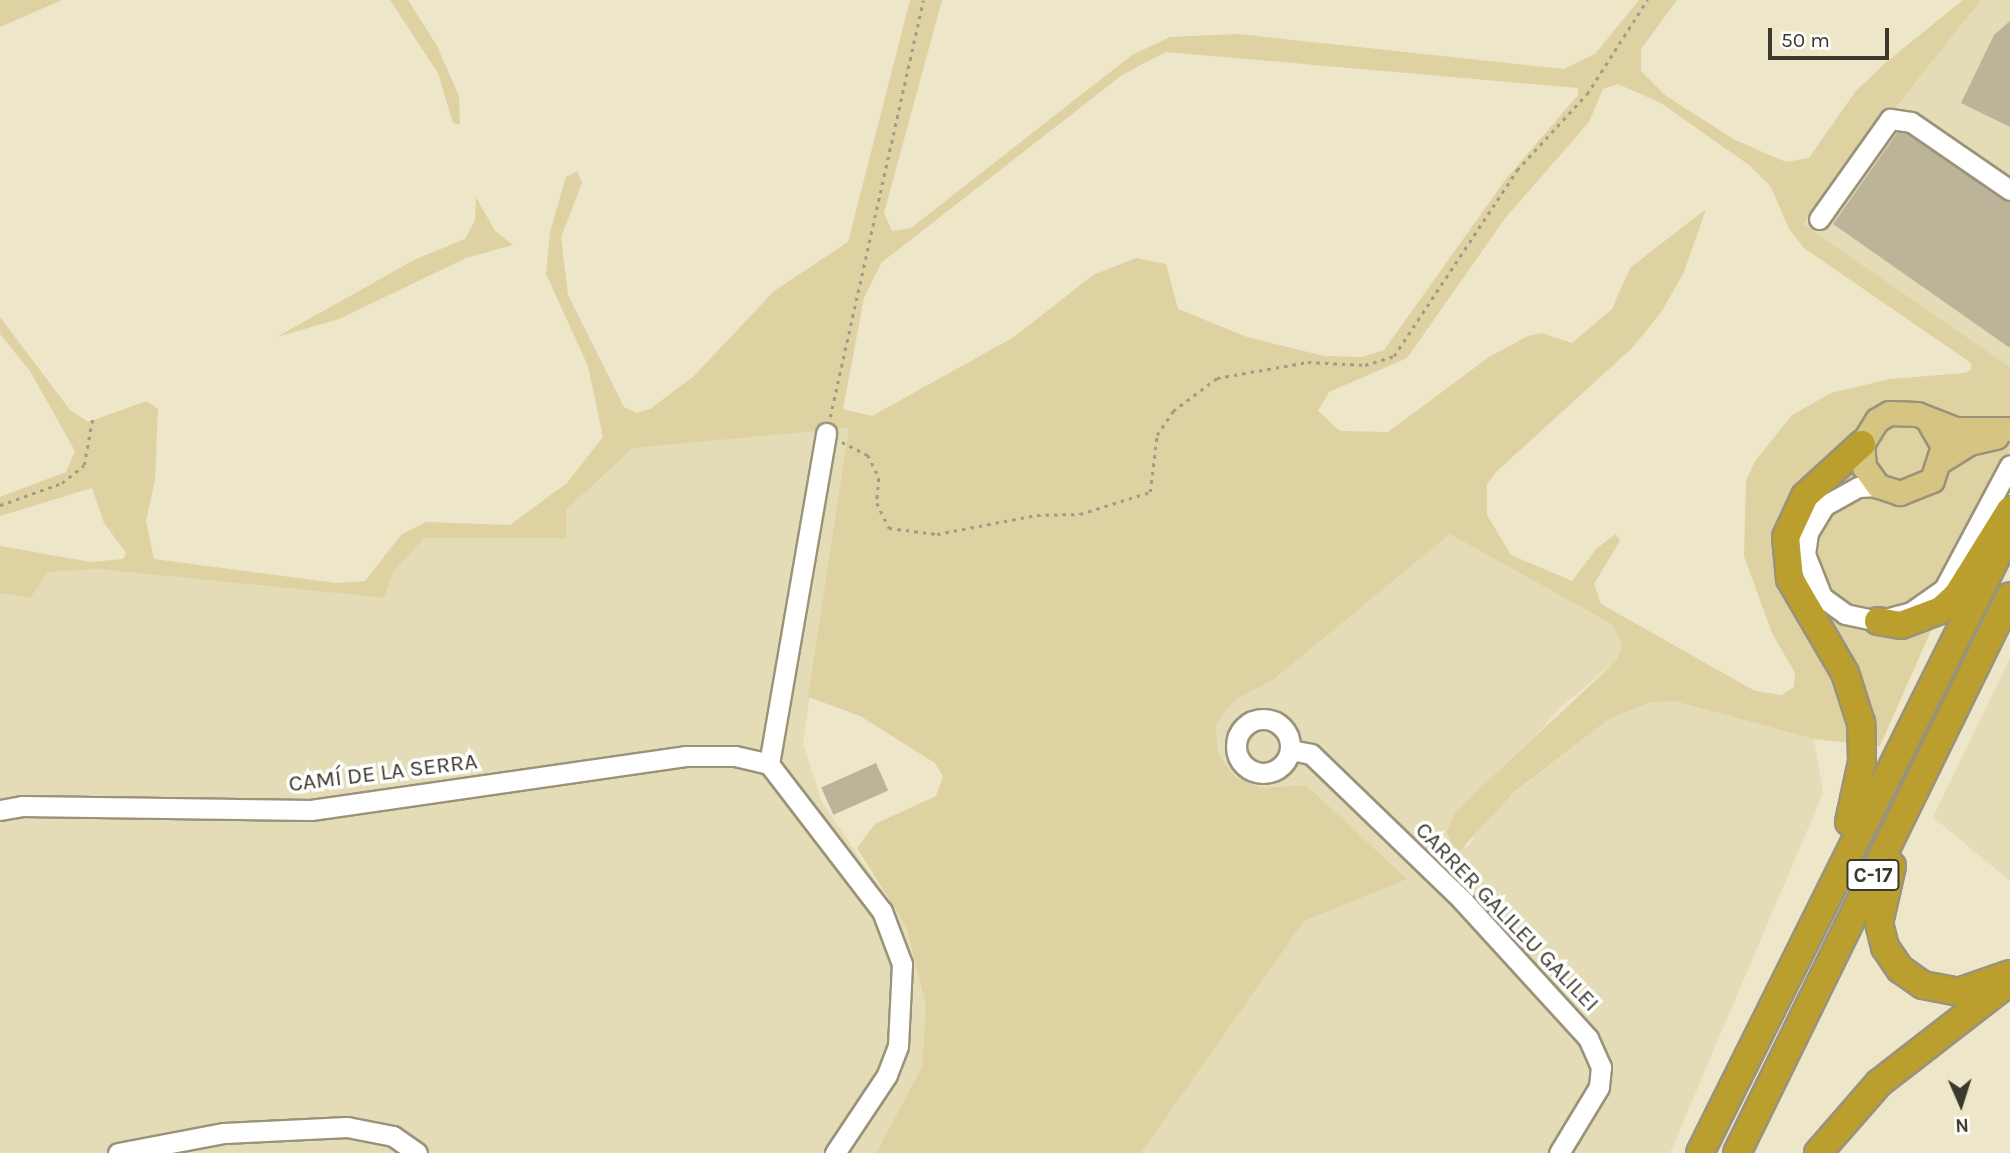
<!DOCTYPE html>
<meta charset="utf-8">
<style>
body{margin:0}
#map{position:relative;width:2010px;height:1153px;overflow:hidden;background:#eee6c9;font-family:Karla,sans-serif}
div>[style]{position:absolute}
.built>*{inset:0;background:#e4dbb7}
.green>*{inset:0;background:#ded1a2}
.building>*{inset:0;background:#bbb498;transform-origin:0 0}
.path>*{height:2.5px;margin-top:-1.25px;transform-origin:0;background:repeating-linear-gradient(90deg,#a29c86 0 3.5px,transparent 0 8.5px)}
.roads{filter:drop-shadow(2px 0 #9b9379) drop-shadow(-2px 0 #9b9379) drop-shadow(0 2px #9b9379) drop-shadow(0 -2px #9b9379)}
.minor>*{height:19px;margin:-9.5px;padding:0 9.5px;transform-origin:9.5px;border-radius:9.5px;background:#fff}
.minor>.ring{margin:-9.5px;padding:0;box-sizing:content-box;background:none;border:19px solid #fff;border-radius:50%}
.major>*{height:23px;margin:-11.5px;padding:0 11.5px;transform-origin:11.5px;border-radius:11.5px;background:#d6c582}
.highway>*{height:26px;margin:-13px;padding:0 13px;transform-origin:13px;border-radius:13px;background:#bb9f2e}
span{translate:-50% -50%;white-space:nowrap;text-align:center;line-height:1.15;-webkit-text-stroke:7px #fff;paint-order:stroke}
.shield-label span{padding:2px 5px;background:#fff;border:2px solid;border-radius:5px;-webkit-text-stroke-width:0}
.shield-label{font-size:21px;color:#3b382c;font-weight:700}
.street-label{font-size:23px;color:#3b382c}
.north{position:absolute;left:1926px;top:1069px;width:70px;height:70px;-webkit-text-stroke:5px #fff;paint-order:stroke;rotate:177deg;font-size:19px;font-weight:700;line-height:28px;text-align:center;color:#3b382c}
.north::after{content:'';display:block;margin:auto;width:24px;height:32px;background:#3b382c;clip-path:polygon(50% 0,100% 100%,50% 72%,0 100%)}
.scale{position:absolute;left:1768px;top:28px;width:121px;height:32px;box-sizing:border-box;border:4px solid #3b382c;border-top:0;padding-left:9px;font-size:21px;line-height:24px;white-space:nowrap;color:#3b382c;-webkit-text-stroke:5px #fff;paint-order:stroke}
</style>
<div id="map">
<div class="built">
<i style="clip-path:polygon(1981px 0,2010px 0,2010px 367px,1803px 224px)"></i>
<i style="clip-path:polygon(850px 427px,803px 743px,822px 802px,906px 926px,926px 1006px,922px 1067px,876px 1153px,0 1153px,0 593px,29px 598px,48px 572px,97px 569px,383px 598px,393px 572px,423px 538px,566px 538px,566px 510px,633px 448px)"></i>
<i style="clip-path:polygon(1450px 534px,1613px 625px,1622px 645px,1617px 660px,1561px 707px,1447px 833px,1451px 849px,1468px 847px,1486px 818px,1513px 794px,1609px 719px,1641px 704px,1666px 699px,1814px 739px,1823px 793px,1670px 1153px,1141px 1153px,1304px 921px,1407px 879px,1306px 785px,1261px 788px,1235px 777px,1218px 753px,1216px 724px,1235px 700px,1273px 680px)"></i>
<i style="clip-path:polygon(2010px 658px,2010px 881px,1933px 817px)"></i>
</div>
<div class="green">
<i style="clip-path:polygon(0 0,62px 0,0 27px)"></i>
<i style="clip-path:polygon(390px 0,408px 0,437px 46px,459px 96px,460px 125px,453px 123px,438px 73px)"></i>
<i style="clip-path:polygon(evenodd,910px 0,942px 0,884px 213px,892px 231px,911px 228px,1132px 55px,1170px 37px,1238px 34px,1564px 69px,1595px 54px,1639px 0,1677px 0,1641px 49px,1641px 71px,1666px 96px,1735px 140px,1786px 162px,1809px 158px,1855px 92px,1884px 64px,1963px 0,1981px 0,1803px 224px,2010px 367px,2010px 452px,1880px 746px,1814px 739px,1674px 701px,1650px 702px,1609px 719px,1513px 793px,1455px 856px,1447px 833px,1455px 812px,1617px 660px,1622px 645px,1613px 625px,1450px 534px,1273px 680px,1235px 700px,1216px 724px,1218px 753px,1235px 777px,1261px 788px,1306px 785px,1407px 879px,1304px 921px,1141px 1153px,876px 1153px,922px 1067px,926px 1006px,906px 926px,857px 848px,875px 824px,936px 796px,943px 776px,935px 763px,860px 716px,808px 697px,849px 428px,633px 448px,566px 510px,566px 538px,424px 538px,393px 572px,384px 598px,97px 569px,48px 572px,30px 598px,0 593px,0 546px,91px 562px,123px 559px,126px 553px,104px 523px,92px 488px,0 516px,0 497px,66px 472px,75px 451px,30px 371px,0 334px,0 317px,70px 410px,88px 422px,147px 401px,158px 409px,155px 480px,146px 521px,154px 559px,336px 583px,365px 581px,401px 535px,426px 522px,510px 525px,567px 483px,603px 437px,588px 366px,546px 274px,550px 232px,566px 177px,577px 171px,582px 183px,561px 237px,568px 295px,624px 407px,637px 413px,650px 409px,694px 376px,774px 291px,848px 242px,910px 0,1166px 52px,1578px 88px,1578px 95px,1506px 179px,1384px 350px,1362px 357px,1324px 356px,1247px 337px,1178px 309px,1166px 264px,1136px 258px,1093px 275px,1014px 337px,872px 416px,843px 409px,864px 298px,881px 263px,1122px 75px,1166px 52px,910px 0,1618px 84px,1661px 103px,1749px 165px,1771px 187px,1789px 229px,1804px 248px,1971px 363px,1971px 370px,1965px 373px,1890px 379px,1831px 393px,1792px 415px,1755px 461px,1746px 481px,1744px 556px,1772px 633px,1795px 673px,1794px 687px,1782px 695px,1755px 691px,1601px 604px,1594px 584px,1620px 541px,1616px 534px,1597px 548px,1572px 581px,1511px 555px,1487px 515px,1487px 484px,1496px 472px,1632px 348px,1662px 311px,1684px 272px,1706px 209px,1630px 268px,1612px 309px,1572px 343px,1542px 333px,1528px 336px,1489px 357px,1388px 432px,1340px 431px,1318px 411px,1329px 392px,1407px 358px,1506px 217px,1589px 122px,1603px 89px,1618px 84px)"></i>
<i style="clip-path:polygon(476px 197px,495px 231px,513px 245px,466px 258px,339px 319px,277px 337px,414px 260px,465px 239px,475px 220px)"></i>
</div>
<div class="building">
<i style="clip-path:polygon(2010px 21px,2010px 127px,1961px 103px,1994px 35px)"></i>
<i style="clip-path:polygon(1902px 126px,2010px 201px,2010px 348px,1833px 224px)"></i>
<i style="left:876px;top:763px;width:30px;height:60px;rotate:66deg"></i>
</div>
<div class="path">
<i style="left:830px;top:417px;width:427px;rotate:-77.4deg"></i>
<i style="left:842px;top:442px;width:29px;rotate:27deg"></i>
<i style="left:868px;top:455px;width:25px;rotate:64deg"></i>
<i style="left:879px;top:478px;width:25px;rotate:95deg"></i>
<i style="left:877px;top:503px;width:28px;rotate:64deg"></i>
<i style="left:889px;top:528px;width:48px;rotate:7.1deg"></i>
<i style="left:937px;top:534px;width:102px;rotate:-10.8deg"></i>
<i style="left:1037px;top:515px;width:43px;rotate:-1.3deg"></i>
<i style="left:1080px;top:514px;width:73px;rotate:-17.4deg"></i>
<i style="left:1150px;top:492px;width:57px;rotate:-83deg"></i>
<i style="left:1157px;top:435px;width:29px;rotate:-56deg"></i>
<i style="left:1173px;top:411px;width:55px;rotate:-36.9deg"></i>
<i style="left:1217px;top:378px;width:92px;rotate:-10deg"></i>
<i style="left:1308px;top:362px;width:57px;rotate:3deg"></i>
<i style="left:1365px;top:365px;width:30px;rotate:-17deg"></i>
<i style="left:1394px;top:356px;width:223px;rotate:-56.5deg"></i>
<i style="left:1517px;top:170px;width:103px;rotate:-47.4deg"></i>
<i style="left:1587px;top:94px;width:112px;rotate:-57.4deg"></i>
<i style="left:0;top:505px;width:66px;rotate:-19.5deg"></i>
<i style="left:62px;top:483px;width:28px;rotate:-39deg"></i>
<i style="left:84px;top:465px;width:50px;rotate:-79.6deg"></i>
</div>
<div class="roads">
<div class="minor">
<i style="left:1819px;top:219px;width:123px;rotate:-54.6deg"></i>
<i style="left:1890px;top:119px;width:21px;rotate:8deg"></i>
<i style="left:1911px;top:122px;width:120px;rotate:34.5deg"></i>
<i style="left:1878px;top:486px;width:20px;rotate:177deg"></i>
<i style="left:1858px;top:487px;width:39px;rotate:151deg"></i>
<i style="left:1824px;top:506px;width:31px;rotate:121deg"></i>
<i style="left:1808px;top:533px;width:21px;rotate:98deg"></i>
<i style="left:1805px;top:554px;width:46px;rotate:68.4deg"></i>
<i style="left:1822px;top:597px;width:29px;rotate:36deg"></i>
<i style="left:1845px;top:614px;width:34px;rotate:12deg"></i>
<i style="left:1878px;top:621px;width:34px;rotate:-15deg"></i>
<i style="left:1911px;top:612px;width:40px;rotate:-34.9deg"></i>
<i style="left:1944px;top:589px;width:140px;rotate:-62deg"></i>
<i class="ring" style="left:1236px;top:719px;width:35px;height:35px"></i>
<i style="left:1291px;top:750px;width:20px;rotate:11deg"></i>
<i style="left:1311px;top:754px;width:210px;rotate:44deg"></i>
<i style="left:1462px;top:900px;width:187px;rotate:47.6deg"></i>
<i style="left:1588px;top:1038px;width:32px;rotate:66deg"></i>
<i style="left:1601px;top:1067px;width:20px;rotate:96deg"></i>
<i style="left:1599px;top:1087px;width:77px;rotate:121.2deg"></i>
<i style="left:769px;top:764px;width:185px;rotate:52.5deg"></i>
<i style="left:882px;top:911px;width:57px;rotate:69.3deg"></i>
<i style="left:902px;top:964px;width:82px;rotate:92.8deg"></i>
<i style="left:898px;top:1046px;width:31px;rotate:111deg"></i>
<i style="left:887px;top:1075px;width:94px;rotate:123.7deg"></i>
<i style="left:769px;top:764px;width:336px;rotate:-80.2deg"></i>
<i style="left:0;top:810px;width:22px;rotate:-10deg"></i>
<i style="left:22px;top:806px;width:289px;rotate:0.8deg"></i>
<i style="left:311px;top:810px;width:378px;rotate:-8.2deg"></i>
<i style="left:685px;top:756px;width:50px"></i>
<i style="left:735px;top:756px;width:35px;rotate:13deg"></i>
<i style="left:118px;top:1153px;width:108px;rotate:-10.7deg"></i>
<i style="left:224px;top:1133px;width:123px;rotate:-2.8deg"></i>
<i style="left:347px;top:1127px;width:47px;rotate:11.1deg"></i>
<i style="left:393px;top:1136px;width:29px;rotate:35deg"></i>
</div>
<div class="major">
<i style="left:1929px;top:422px;width:28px;rotate:60deg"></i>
<i style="left:1943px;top:446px;width:36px;rotate:108deg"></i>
<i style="left:1932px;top:480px;width:35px;rotate:158deg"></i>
<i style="left:1900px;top:493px;width:23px;rotate:-162deg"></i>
<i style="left:1878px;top:486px;width:24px;rotate:-126deg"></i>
<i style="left:1864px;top:467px;width:23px;rotate:-95deg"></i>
<i style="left:1862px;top:444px;width:28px;rotate:-58deg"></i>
<i style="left:1877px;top:420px;width:14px;rotate:-30deg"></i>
<i style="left:1889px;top:413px;width:28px;rotate:2deg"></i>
<i style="left:1917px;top:414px;width:41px;rotate:21.5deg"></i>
<i style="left:1955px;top:429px;width:55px"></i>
<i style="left:1942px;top:460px;width:32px;rotate:-32deg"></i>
<i style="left:1969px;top:443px;width:28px;rotate:-13deg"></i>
</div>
<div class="highway">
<i style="left:1878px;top:621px;width:23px;rotate:10deg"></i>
<i style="left:1901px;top:625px;width:43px;rotate:-20.6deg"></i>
<i style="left:1941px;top:610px;width:22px;rotate:-43deg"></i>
<i style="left:1957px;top:595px;width:100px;rotate:-58.1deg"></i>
<i style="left:1849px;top:822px;width:61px;rotate:-77.8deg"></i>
<i style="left:1862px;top:762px;width:39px;rotate:-91deg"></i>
<i style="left:1861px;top:723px;width:52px;rotate:-107.7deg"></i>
<i style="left:1845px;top:673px;width:109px;rotate:-120.3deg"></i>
<i style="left:1790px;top:579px;width:42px;rotate:-95.4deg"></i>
<i style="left:1786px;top:537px;width:45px;rotate:-65.1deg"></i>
<i style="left:1805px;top:496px;width:77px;rotate:-42.4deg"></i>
<i style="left:1892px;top:866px;width:58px;rotate:102.8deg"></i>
<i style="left:1879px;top:923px;width:25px;rotate:76deg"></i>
<i style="left:1885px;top:947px;width:27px;rotate:56deg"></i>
<i style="left:1900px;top:969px;width:28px;rotate:35deg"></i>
<i style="left:1923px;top:985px;width:36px;rotate:11deg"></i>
<i style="left:1958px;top:992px;width:55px;rotate:-19.1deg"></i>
<i style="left:1700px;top:1153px;width:696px;rotate:-63.55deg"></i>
<i style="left:1737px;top:1153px;width:620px;rotate:-63.89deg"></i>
<i style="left:1818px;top:1153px;width:93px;rotate:-48.9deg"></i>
<i style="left:1879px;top:1083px;width:153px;rotate:-37.8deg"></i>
</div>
</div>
<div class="shield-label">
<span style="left:1873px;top:875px">C-17</span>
</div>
<div class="street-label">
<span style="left:383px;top:773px;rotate:-7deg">CAMÍ DE LA SERRA</span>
<span style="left:1507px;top:917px;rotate:46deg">CARRER GALILEU GALILEI</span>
</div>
<div class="north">N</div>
<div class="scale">50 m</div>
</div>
